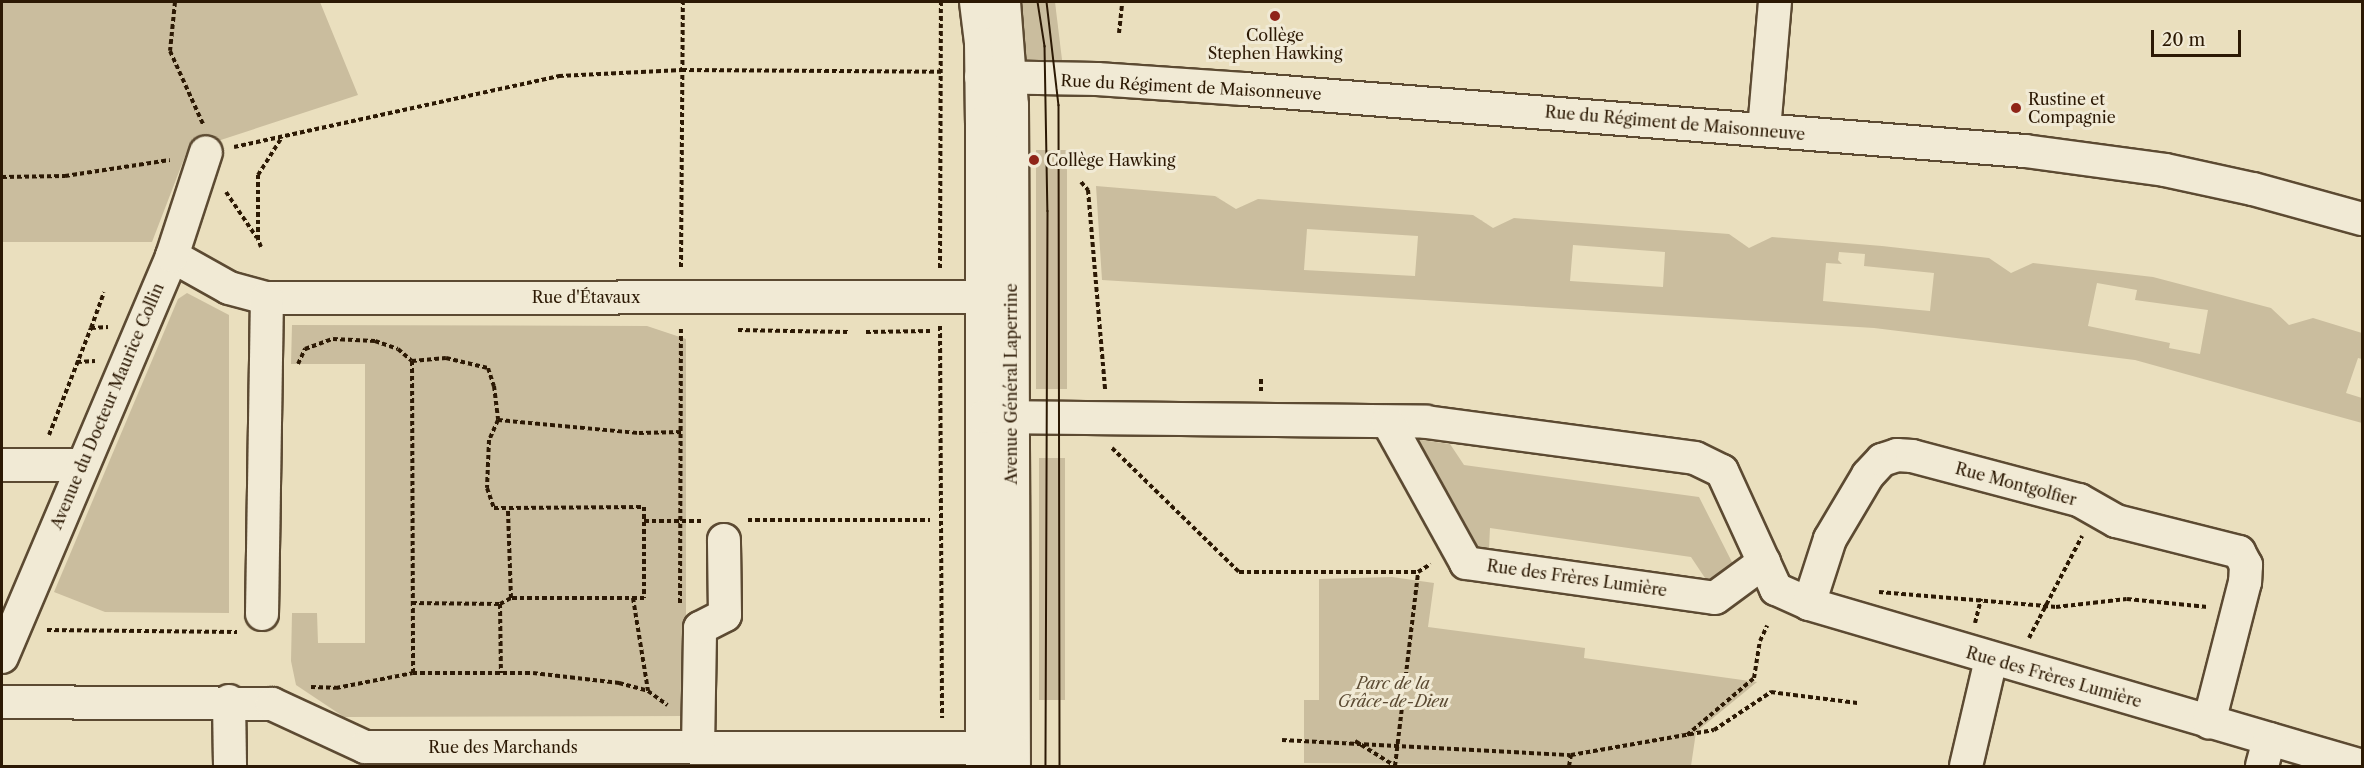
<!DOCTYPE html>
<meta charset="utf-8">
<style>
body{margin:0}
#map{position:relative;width:2364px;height:768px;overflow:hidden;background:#eadfbe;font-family:"Libre Caslon Text",serif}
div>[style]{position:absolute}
.green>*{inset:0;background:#cabd9e;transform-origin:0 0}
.path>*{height:4px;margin-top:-2px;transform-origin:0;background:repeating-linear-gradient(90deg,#2c1904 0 4.5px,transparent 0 7.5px)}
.roads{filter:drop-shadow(2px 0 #5c4a32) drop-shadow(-2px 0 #5c4a32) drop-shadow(0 2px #5c4a32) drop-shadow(0 -2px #5c4a32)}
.minor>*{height:32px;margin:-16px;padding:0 16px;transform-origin:16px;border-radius:16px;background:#f1ead5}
.tram>*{height:1.5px;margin:-0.75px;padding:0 0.75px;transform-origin:0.75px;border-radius:0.75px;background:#2c1904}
.dots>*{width:16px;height:16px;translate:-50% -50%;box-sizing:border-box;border:3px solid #f1ead5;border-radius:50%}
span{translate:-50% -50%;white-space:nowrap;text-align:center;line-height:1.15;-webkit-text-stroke:6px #f1ead5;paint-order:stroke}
.poi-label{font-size:16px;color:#2c1904}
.left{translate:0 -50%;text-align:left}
.street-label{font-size:16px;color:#2c1904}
.park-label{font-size:16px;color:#5b4a32;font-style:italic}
.frame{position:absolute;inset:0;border:3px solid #2c1904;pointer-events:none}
.scale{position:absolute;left:2151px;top:30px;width:90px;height:27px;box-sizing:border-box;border:3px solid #2c1904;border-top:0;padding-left:8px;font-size:18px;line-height:21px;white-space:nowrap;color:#2c1904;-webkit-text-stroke:4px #f1ead5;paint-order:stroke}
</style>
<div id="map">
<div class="green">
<i style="clip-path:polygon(2px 2px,320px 2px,358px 95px,187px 151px,152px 242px,2px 242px)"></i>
<i style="clip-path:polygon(1011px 2px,1055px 2px,1063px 68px,1019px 64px)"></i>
<i style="left:1067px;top:150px;width:239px;height:31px;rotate:90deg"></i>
<i style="clip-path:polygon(evenodd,1096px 186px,1215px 196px,1236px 209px,1258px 199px,1473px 215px,1493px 228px,1514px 218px,1729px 234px,1749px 248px,1772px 237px,1882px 246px,1989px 258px,2011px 273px,2033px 263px,2153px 277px,2271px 308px,2289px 325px,2313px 318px,2362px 333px,2362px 359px,2358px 358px,2346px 393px,2362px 398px,2362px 423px,2135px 360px,1874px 328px,1102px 280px,1096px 186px,1307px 229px,1418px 236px,1415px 276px,1304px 270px,1307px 229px,1096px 186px,1573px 245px,1665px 252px,1663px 287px,1570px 281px,1573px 245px,1096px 186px,1839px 252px,1865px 254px,1864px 266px,1934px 273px,1930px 311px,1823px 301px,1826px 263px,1842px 264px,1838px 260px,1839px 252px,1096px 186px,2097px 283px,2137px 290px,2135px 300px,2208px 310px,2200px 354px,2169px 348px,2170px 343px,2088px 326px,2097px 283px)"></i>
<i style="clip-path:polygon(187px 293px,229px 315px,229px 613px,105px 612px,54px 592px,178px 299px)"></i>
<i style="clip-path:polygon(292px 325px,647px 326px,686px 339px,686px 716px,344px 717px,296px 685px,291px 661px,292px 613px,317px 613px,318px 643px,365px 643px,365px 364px,291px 364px)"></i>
<i style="clip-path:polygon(1414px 439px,1450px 444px,1464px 465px,1699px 497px,1734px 566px,1707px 581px,1691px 557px,1490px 528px,1489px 549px,1472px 547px)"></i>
<i style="left:1039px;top:458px;width:26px;height:242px"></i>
<i style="clip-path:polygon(1392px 577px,1434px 583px,1428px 627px,1585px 648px,1584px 658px,1757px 682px,1696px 732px,1691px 766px,1304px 763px,1304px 700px,1319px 700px,1319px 579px)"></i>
</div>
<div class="path">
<i style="left:175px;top:2px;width:49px;rotate:95.8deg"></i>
<i style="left:170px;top:51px;width:80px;rotate:65.7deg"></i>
<i style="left:1119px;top:33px;width:31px;rotate:-84deg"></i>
<i style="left:234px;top:147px;width:333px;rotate:-12.3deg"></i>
<i style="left:559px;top:76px;width:123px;rotate:-2.8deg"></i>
<i style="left:682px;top:70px;width:261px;rotate:0.4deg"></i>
<i style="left:2px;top:177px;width:63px;rotate:-0.9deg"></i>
<i style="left:65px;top:176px;width:106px;rotate:-8.7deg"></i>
<i style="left:1081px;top:182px;width:11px;rotate:49deg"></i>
<i style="left:1088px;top:190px;width:201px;rotate:85.1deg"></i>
<i style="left:226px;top:192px;width:55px;rotate:56deg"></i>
<i style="left:261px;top:247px;width:9px;rotate:-111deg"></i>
<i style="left:258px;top:239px;width:64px;rotate:-90deg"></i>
<i style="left:258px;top:175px;width:45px;rotate:-57.7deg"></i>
<i style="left:681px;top:267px;width:265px;rotate:-89.6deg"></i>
<i style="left:940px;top:268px;width:266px;rotate:-89.8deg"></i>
<i style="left:940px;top:326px;width:392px;rotate:89.7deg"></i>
<i style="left:91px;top:328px;width:38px;rotate:-70deg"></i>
<i style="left:738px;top:330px;width:110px;rotate:1deg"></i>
<i style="left:866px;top:332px;width:64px;rotate:-0.9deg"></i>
<i style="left:412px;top:361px;width:34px;rotate:-5deg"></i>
<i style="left:446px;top:358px;width:43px;rotate:13.4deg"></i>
<i style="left:488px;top:368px;width:19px;rotate:72deg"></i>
<i style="left:494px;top:386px;width:34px;rotate:83deg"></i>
<i style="left:498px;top:420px;width:22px;rotate:114deg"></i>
<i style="left:489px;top:440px;width:48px;rotate:92.4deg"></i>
<i style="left:487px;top:488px;width:21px;rotate:71deg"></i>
<i style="left:494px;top:508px;width:150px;rotate:-0.4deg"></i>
<i style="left:644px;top:507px;width:91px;rotate:90deg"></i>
<i style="left:644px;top:598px;width:133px;rotate:180deg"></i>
<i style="left:511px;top:598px;width:87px;rotate:-92deg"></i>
<i style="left:77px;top:362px;width:18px;rotate:-3deg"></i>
<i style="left:298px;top:364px;width:17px;rotate:-65deg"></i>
<i style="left:305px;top:349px;width:30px;rotate:-20deg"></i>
<i style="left:333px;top:339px;width:42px;rotate:2.7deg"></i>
<i style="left:375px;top:341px;width:24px;rotate:19deg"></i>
<i style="left:398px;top:349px;width:18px;rotate:41deg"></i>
<i style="left:412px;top:361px;width:312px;rotate:89.8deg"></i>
<i style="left:1261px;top:391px;width:14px;rotate:-90deg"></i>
<i style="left:498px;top:420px;width:142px;rotate:5.3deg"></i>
<i style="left:639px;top:433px;width:42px;rotate:-1.4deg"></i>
<i style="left:49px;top:435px;width:115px;rotate:-68.6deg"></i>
<i style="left:91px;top:328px;width:17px;rotate:-3deg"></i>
<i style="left:1112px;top:448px;width:177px;rotate:44.3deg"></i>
<i style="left:1239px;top:572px;width:179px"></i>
<i style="left:748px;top:520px;width:182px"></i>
<i style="left:644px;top:521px;width:58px"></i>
<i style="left:1879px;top:592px;width:178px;rotate:4.8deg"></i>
<i style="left:2056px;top:607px;width:71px;rotate:-6.4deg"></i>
<i style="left:2127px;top:599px;width:81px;rotate:5.6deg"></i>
<i style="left:633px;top:598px;width:94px;rotate:80.8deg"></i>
<i style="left:412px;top:603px;width:88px;rotate:0.7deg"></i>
<i style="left:500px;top:604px;width:13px;rotate:-29deg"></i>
<i style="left:680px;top:603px;width:274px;rotate:-89.8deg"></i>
<i style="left:500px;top:604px;width:69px;rotate:89.2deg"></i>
<i style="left:1975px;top:623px;width:25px;rotate:-76deg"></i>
<i style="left:47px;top:630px;width:190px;rotate:0.6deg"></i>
<i style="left:2029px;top:638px;width:115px;rotate:-62.5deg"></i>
<i style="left:311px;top:687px;width:25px;rotate:2deg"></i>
<i style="left:336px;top:688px;width:78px;rotate:-11deg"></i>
<i style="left:413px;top:673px;width:120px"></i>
<i style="left:533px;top:673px;width:87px;rotate:6.6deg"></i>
<i style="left:619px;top:683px;width:30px;rotate:15deg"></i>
<i style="left:648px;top:691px;width:24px;rotate:36deg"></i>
<i style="left:1687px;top:735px;width:88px;rotate:-40.4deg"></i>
<i style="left:1754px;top:678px;width:37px;rotate:-81deg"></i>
<i style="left:1760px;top:641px;width:17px;rotate:-65deg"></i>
<i style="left:1282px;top:740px;width:289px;rotate:3deg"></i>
<i style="left:1571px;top:755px;width:145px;rotate:-9.9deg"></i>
<i style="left:1714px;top:730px;width:69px;rotate:-33.7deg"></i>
<i style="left:1771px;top:692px;width:87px;rotate:7.3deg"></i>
<i style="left:1355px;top:741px;width:47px;rotate:32deg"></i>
<i style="left:1395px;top:766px;width:195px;rotate:-83.2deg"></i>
<i style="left:1418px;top:572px;width:15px;rotate:-32deg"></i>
<i style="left:1569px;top:766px;width:11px;rotate:-80deg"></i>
</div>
<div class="roads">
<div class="minor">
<i style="left:976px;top:2px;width:41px;rotate:83deg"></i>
<i style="left:981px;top:43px;width:80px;rotate:89.3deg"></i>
<i style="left:982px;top:123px;width:643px;rotate:90deg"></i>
<i style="left:1004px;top:2px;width:103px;rotate:85.6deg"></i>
<i style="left:1012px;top:105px;width:661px;rotate:89.83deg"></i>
<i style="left:981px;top:77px;width:116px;rotate:1deg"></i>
<i style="left:1097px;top:79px;width:147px;rotate:3.9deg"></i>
<i style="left:1244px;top:89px;width:783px;rotate:4.54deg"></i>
<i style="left:2025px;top:151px;width:141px;rotate:7.7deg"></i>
<i style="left:2165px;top:170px;width:90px;rotate:12.2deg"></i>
<i style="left:2253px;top:189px;width:113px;rotate:15.4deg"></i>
<i style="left:1764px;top:130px;width:128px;rotate:-85.1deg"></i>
<i style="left:172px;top:256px;width:65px;rotate:29.3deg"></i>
<i style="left:229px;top:288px;width:39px;rotate:15deg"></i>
<i style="left:267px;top:298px;width:743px;rotate:-0.08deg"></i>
<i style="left:983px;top:417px;width:443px;rotate:0.6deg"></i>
<i style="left:1426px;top:422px;width:271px;rotate:7.6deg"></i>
<i style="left:1695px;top:458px;width:30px;rotate:26deg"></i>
<i style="left:1722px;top:471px;width:130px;rotate:65.4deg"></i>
<i style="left:1776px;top:589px;width:36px;rotate:24deg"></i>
<i style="left:1809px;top:604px;width:576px;rotate:16.33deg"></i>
<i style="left:1388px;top:422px;width:161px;rotate:61deg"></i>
<i style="left:1466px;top:563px;width:251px;rotate:8deg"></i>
<i style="left:1715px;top:598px;width:61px;rotate:-36.3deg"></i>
<i style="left:2px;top:465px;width:78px"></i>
<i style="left:1809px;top:604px;width:68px;rotate:-72.1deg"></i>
<i style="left:1830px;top:539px;width:74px;rotate:-59.3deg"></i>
<i style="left:1868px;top:475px;width:21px;rotate:-47deg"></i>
<i style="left:1882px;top:460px;width:16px;rotate:-18deg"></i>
<i style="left:1897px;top:455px;width:15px;rotate:4deg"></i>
<i style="left:1912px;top:456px;width:173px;rotate:14.8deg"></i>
<i style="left:2079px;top:500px;width:43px;rotate:29.6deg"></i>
<i style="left:2116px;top:521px;width:127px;rotate:14.1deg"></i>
<i style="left:2239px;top:552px;width:15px;rotate:62deg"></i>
<i style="left:2246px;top:565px;width:17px;rotate:93deg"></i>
<i style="left:2245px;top:582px;width:145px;rotate:104.4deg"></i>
<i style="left:262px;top:614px;width:316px;rotate:-89.1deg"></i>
<i style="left:2px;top:657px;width:436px;rotate:-67deg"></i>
<i style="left:172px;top:256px;width:109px;rotate:-71.9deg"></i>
<i style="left:229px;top:701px;width:65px;rotate:89.1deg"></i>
<i style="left:2px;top:702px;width:270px;rotate:0.4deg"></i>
<i style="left:272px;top:704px;width:102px;rotate:24.8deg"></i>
<i style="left:365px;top:747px;width:648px;rotate:0.09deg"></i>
<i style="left:698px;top:748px;width:120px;rotate:-89deg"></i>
<i style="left:700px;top:628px;width:28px;rotate:-27deg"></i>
<i style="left:725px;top:615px;width:75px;rotate:-90.8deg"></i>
<i style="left:1966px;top:766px;width:110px;rotate:-76.8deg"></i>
<i style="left:2262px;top:766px;width:28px;rotate:-75deg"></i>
</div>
</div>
<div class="tram">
<i style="left:1038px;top:2px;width:45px;rotate:81deg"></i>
<i style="left:1045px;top:46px;width:165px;rotate:89deg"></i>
<i style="left:1048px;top:211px;width:555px;rotate:90.21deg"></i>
<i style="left:1047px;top:2px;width:104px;rotate:83.4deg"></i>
<i style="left:1059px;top:105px;width:661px;rotate:89.91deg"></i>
</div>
<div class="dots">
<i style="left:1275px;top:16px;background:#8f2418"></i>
<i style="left:2016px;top:108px;background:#8f2418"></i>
<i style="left:1034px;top:160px;background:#8f2418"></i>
</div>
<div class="poi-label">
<span style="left:1275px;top:44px">Collège<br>Stephen Hawking</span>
<span class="left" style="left:2028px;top:108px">Rustine et<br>Compagnie</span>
<span class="left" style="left:1046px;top:160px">Collège Hawking</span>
</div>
<div class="street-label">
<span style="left:1191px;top:87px;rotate:3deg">Rue du Régiment de Maisonneuve</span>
<span style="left:1675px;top:123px;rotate:5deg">Rue du Régiment de Maisonneuve</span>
<span style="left:586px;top:297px">Rue d'Étavaux</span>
<span style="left:1011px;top:384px;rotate:-90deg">Avenue Général Laperrine</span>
<span style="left:107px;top:406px;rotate:-67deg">Avenue du Docteur Maurice Collin</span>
<span style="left:2016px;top:484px;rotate:15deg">Rue Montgolfier</span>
<span style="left:1577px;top:578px;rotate:8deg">Rue des Frères Lumière</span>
<span style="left:2054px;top:677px;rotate:16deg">Rue des Frères Lumière</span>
<span style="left:503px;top:747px">Rue des Marchands</span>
</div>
<div class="park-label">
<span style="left:1393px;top:692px">Parc de la<br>Grâce-de-Dieu</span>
</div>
<div class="frame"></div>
<div class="scale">20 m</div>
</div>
